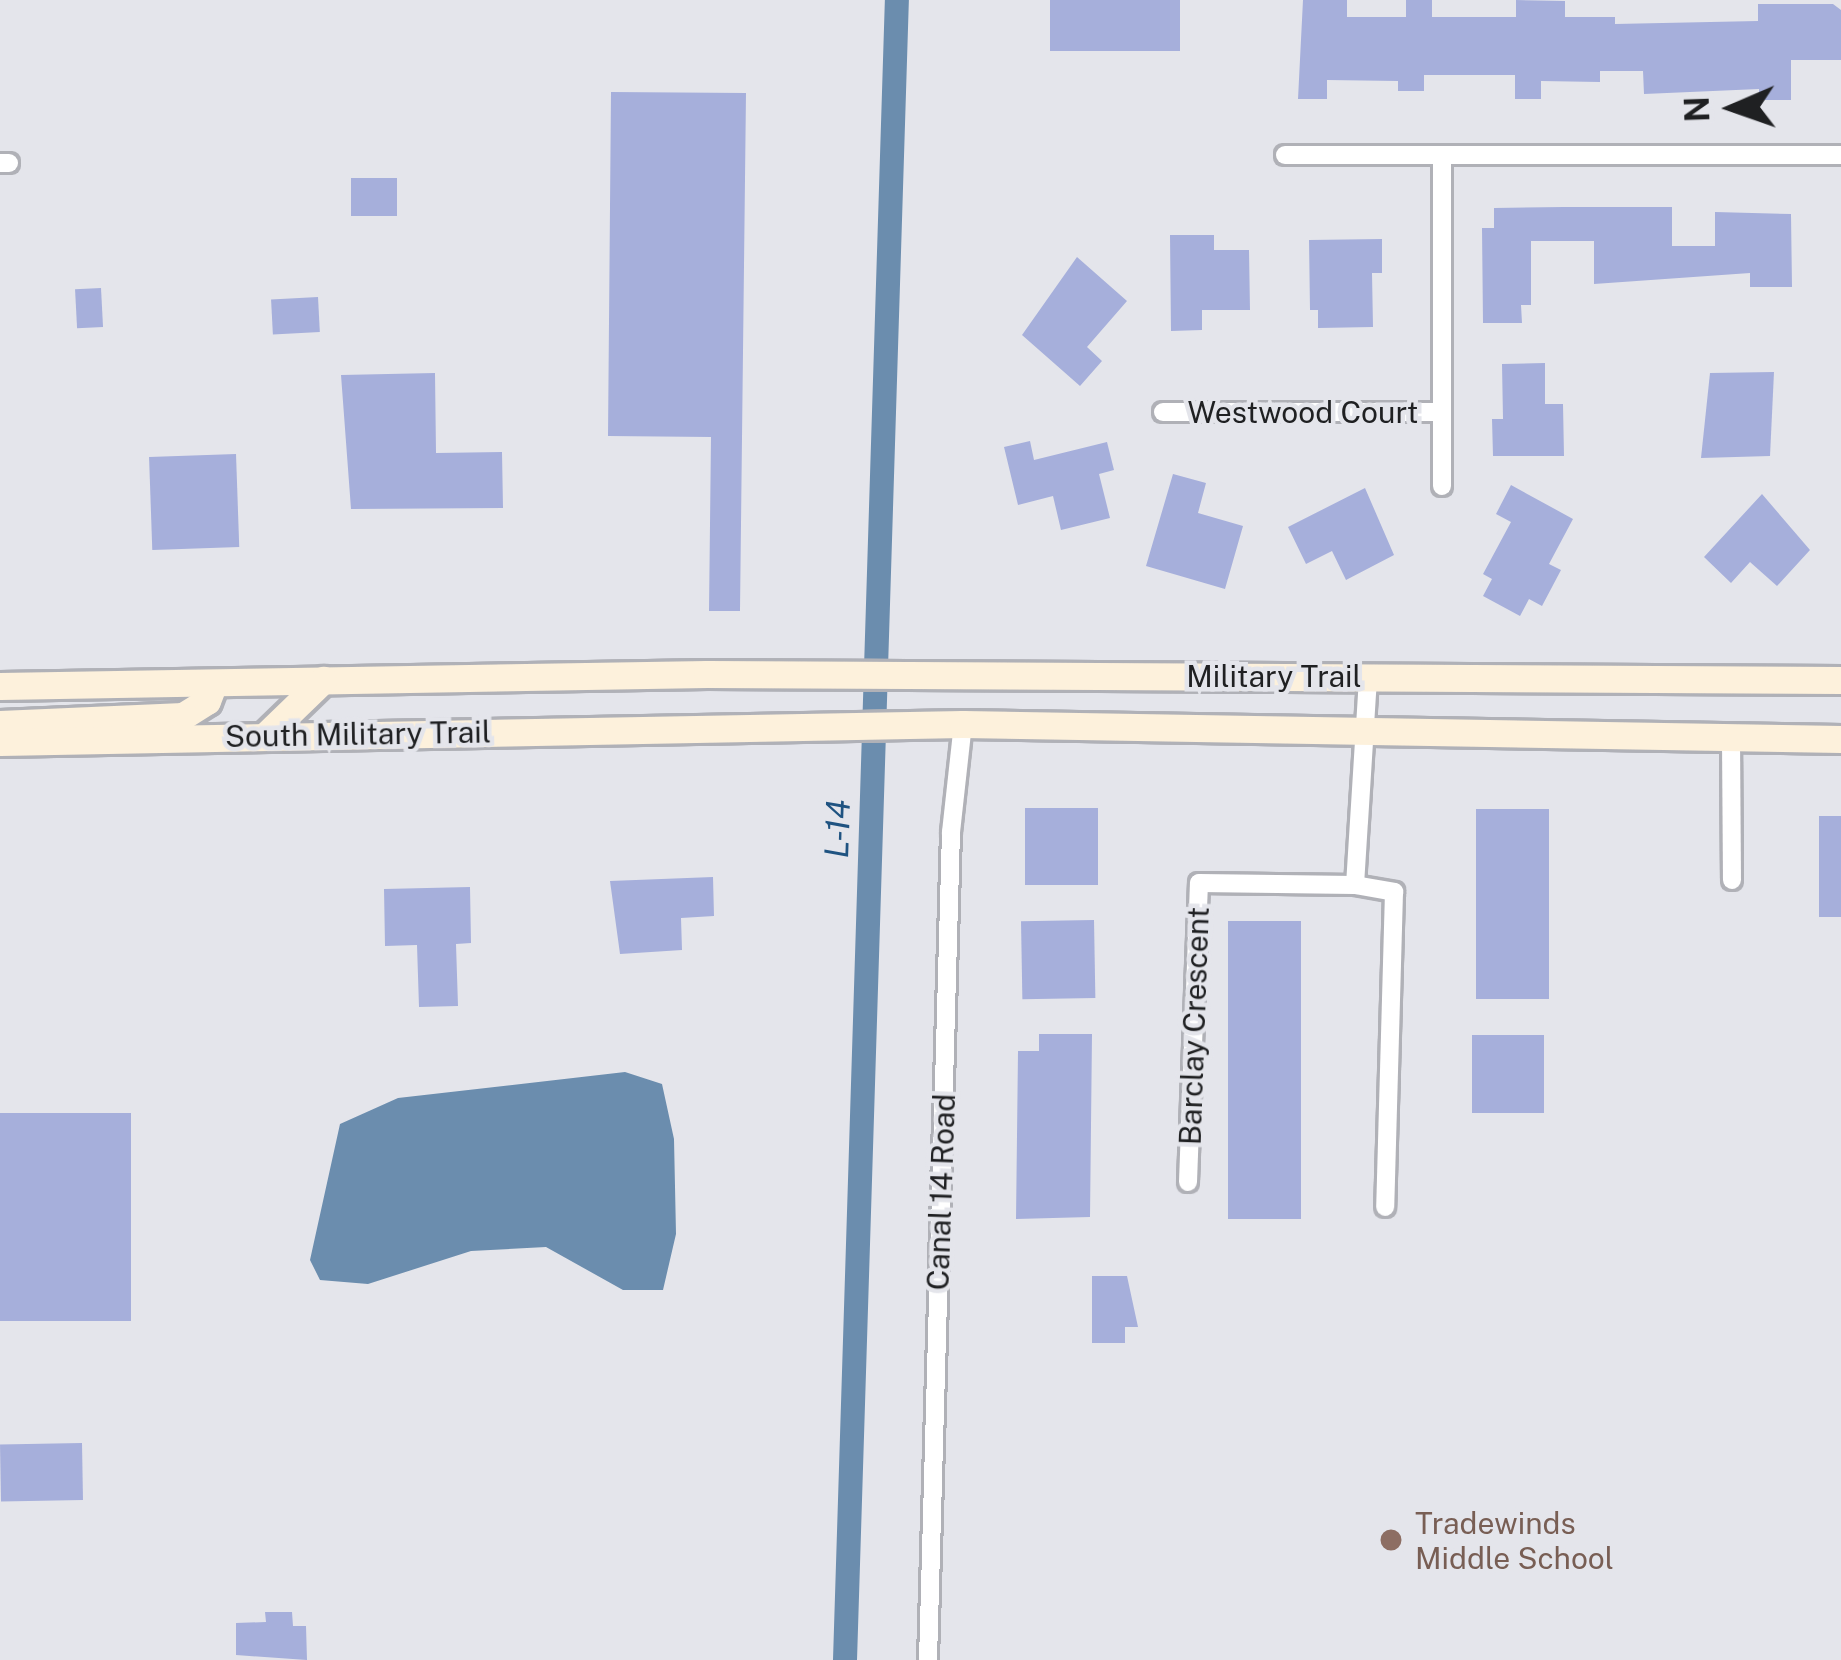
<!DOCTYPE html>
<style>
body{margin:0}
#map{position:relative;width:1841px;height:1660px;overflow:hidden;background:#e4e5eb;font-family:"Public Sans",sans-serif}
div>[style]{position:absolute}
.water>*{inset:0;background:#6b8dae}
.canal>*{height:24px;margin:-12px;padding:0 12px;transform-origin:12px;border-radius:12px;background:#6b8dae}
.building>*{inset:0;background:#a6afdb;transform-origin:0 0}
.roads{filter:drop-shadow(3px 0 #b0b1b7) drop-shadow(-3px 0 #b0b1b7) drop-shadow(0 3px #b0b1b7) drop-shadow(0 -3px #b0b1b7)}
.minor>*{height:18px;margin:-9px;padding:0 9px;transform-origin:9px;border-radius:9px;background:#fff}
.secondary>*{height:27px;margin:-13.5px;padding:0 13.5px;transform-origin:13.5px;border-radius:13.5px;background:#fdf1dc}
.dots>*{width:33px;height:33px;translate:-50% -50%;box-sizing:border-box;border:6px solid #e4e5eb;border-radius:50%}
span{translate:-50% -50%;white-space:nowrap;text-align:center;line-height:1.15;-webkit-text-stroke:9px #e4e5eb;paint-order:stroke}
.street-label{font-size:30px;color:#1f2022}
.education-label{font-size:30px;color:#785e54}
.left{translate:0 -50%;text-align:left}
.water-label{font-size:33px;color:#1f5381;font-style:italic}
.north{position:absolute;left:1673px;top:48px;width:120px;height:120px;-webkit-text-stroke:9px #e4e5eb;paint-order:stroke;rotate:268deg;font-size:33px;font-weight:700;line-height:48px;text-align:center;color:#1f2022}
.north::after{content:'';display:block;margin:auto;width:42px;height:54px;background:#1f2022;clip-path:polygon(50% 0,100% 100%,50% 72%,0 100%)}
</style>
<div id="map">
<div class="water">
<i style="clip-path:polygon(625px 1072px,662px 1084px,674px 1139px,676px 1234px,663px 1290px,623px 1290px,546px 1247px,471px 1251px,368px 1284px,320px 1280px,310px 1260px,340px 1124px,398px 1098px)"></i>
</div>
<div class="canal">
<i style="left:845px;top:1660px;width:1661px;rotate:-88.21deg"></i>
</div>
<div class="building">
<i style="left:1050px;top:0;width:130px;height:51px"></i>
<i style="clip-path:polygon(1303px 0,1347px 0,1347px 17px,1406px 17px,1406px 0,1432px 0,1432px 17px,1516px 17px,1516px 0,1565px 1px,1565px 17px,1615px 17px,1615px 24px,1758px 21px,1758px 4px,1833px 4px,1841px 10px,1841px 60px,1791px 60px,1791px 100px,1759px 100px,1759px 89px,1644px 94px,1643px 71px,1600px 71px,1600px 82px,1541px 81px,1541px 99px,1515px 99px,1515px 75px,1424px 75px,1424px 91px,1398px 91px,1398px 81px,1327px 80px,1327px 99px,1298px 99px)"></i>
<i style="clip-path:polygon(611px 92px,746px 93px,740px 611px,709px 611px,711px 437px,608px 436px)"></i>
<i style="left:397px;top:178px;width:38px;height:46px;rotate:90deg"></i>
<i style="clip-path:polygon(1564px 207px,1672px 207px,1672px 246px,1715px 246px,1715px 212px,1791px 214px,1792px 287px,1750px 287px,1750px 273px,1594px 284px,1594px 241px,1531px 241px,1531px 305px,1521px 305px,1522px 323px,1483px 323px,1482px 228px,1494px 228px,1494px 208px)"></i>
<i style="clip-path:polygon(1170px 235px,1214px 235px,1214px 250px,1249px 250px,1250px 310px,1202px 310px,1202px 330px,1171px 331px)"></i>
<i style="clip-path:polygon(1382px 239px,1382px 273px,1372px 273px,1373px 327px,1318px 328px,1318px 310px,1310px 310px,1309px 240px)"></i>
<i style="clip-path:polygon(1077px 257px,1127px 301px,1087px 347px,1102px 361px,1080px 386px,1022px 335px)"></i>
<i style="left:101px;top:288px;width:39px;height:26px;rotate:87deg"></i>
<i style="left:318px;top:297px;width:35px;height:47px;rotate:87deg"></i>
<i style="clip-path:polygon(1545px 363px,1545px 404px,1563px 404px,1564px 456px,1493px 456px,1492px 419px,1503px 419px,1502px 364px)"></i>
<i style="clip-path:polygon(1774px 372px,1770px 456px,1701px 458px,1710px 373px)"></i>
<i style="clip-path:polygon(435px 373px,436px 453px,502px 452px,503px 508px,351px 509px,341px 375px)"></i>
<i style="clip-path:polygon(1030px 441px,1034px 460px,1107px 442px,1114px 470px,1099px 474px,1110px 518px,1061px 530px,1053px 496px,1018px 505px,1004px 447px)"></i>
<i style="left:236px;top:454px;width:93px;height:87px;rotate:88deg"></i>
<i style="clip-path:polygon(1173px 474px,1206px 483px,1198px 513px,1243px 526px,1225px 589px,1146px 566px)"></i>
<i style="clip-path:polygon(1511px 485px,1573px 519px,1549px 564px,1561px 570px,1542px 606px,1529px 599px,1520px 616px,1483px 596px,1492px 579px,1483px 574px,1511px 522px,1496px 514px)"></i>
<i style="clip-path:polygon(1365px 488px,1394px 555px,1346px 580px,1332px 551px,1306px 564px,1288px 527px)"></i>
<i style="clip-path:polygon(1762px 494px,1810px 550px,1777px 586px,1750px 562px,1731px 583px,1704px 557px)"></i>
<i style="left:1025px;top:808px;width:73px;height:77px"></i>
<i style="left:1476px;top:809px;width:73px;height:190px"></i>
<i style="left:1841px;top:816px;width:101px;height:22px;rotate:90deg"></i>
<i style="clip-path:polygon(713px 877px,714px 916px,681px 918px,682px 950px,620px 954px,610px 881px)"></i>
<i style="clip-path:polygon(470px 887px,471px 943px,456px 944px,458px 1006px,419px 1007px,417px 945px,385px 946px,384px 889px)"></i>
<i style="left:1094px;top:920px;width:78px;height:73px;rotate:89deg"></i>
<i style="left:1301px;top:921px;width:298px;height:73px;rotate:90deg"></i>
<i style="clip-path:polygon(1039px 1034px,1092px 1034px,1090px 1217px,1016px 1219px,1018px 1051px,1039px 1051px)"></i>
<i style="left:1472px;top:1035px;width:72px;height:78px"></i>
<i style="left:131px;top:1113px;width:208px;height:131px;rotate:90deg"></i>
<i style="clip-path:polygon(1092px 1276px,1127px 1276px,1138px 1327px,1125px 1327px,1125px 1343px,1092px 1343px)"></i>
<i style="left:82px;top:1443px;width:57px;height:82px;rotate:89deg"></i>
<i style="clip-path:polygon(265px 1612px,292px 1612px,293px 1626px,306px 1626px,307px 1660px,236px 1655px,236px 1623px,266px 1622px)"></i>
</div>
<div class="roads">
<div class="minor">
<i style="left:1285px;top:155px;width:556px"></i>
<i style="left:0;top:163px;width:9px"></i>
<i style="left:1163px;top:412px;width:279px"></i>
<i style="left:1442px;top:486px;width:331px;rotate:-90deg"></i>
<i style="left:1731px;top:739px;width:141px;rotate:89.6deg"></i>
<i style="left:1355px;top:885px;width:209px;rotate:-86.4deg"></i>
<i style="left:1188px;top:1182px;width:299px;rotate:-87.9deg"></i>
<i style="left:1199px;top:883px;width:156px;rotate:0.7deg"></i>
<i style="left:1355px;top:885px;width:40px;rotate:10deg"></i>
<i style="left:1394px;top:892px;width:315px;rotate:91.6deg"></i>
<i style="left:928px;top:1660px;width:828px;rotate:-88.41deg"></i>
<i style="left:951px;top:832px;width:109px;rotate:-83.7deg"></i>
</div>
<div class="secondary">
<i style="left:0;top:686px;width:707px;rotate:-0.97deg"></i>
<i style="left:707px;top:674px;width:1134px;rotate:0.3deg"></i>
<i style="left:0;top:724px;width:183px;rotate:-2.5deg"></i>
<i style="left:183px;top:716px;width:28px;rotate:-32deg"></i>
<i style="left:207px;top:701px;width:19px;rotate:-69deg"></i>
<i style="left:265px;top:736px;width:81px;rotate:-44deg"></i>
<i style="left:0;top:742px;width:963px;rotate:-1.07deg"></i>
<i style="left:963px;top:724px;width:878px;rotate:0.98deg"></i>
</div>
</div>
<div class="dots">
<i style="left:1391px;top:1540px;background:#8d6e63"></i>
</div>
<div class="street-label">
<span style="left:1303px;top:412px">Westwood Court</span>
<span style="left:1274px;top:676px">Military Trail</span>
<span style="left:358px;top:734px;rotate:-1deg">South Military Trail</span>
<span style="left:1194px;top:1026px;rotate:-88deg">Barclay Crescent</span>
<span style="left:941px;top:1192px;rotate:-88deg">Canal 14 Road</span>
</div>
<div class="education-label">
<span class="left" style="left:1415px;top:1540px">Tradewinds<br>Middle School</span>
</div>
<div class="water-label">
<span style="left:838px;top:829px;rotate:-88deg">L-14</span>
</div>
<div class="north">N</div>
</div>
